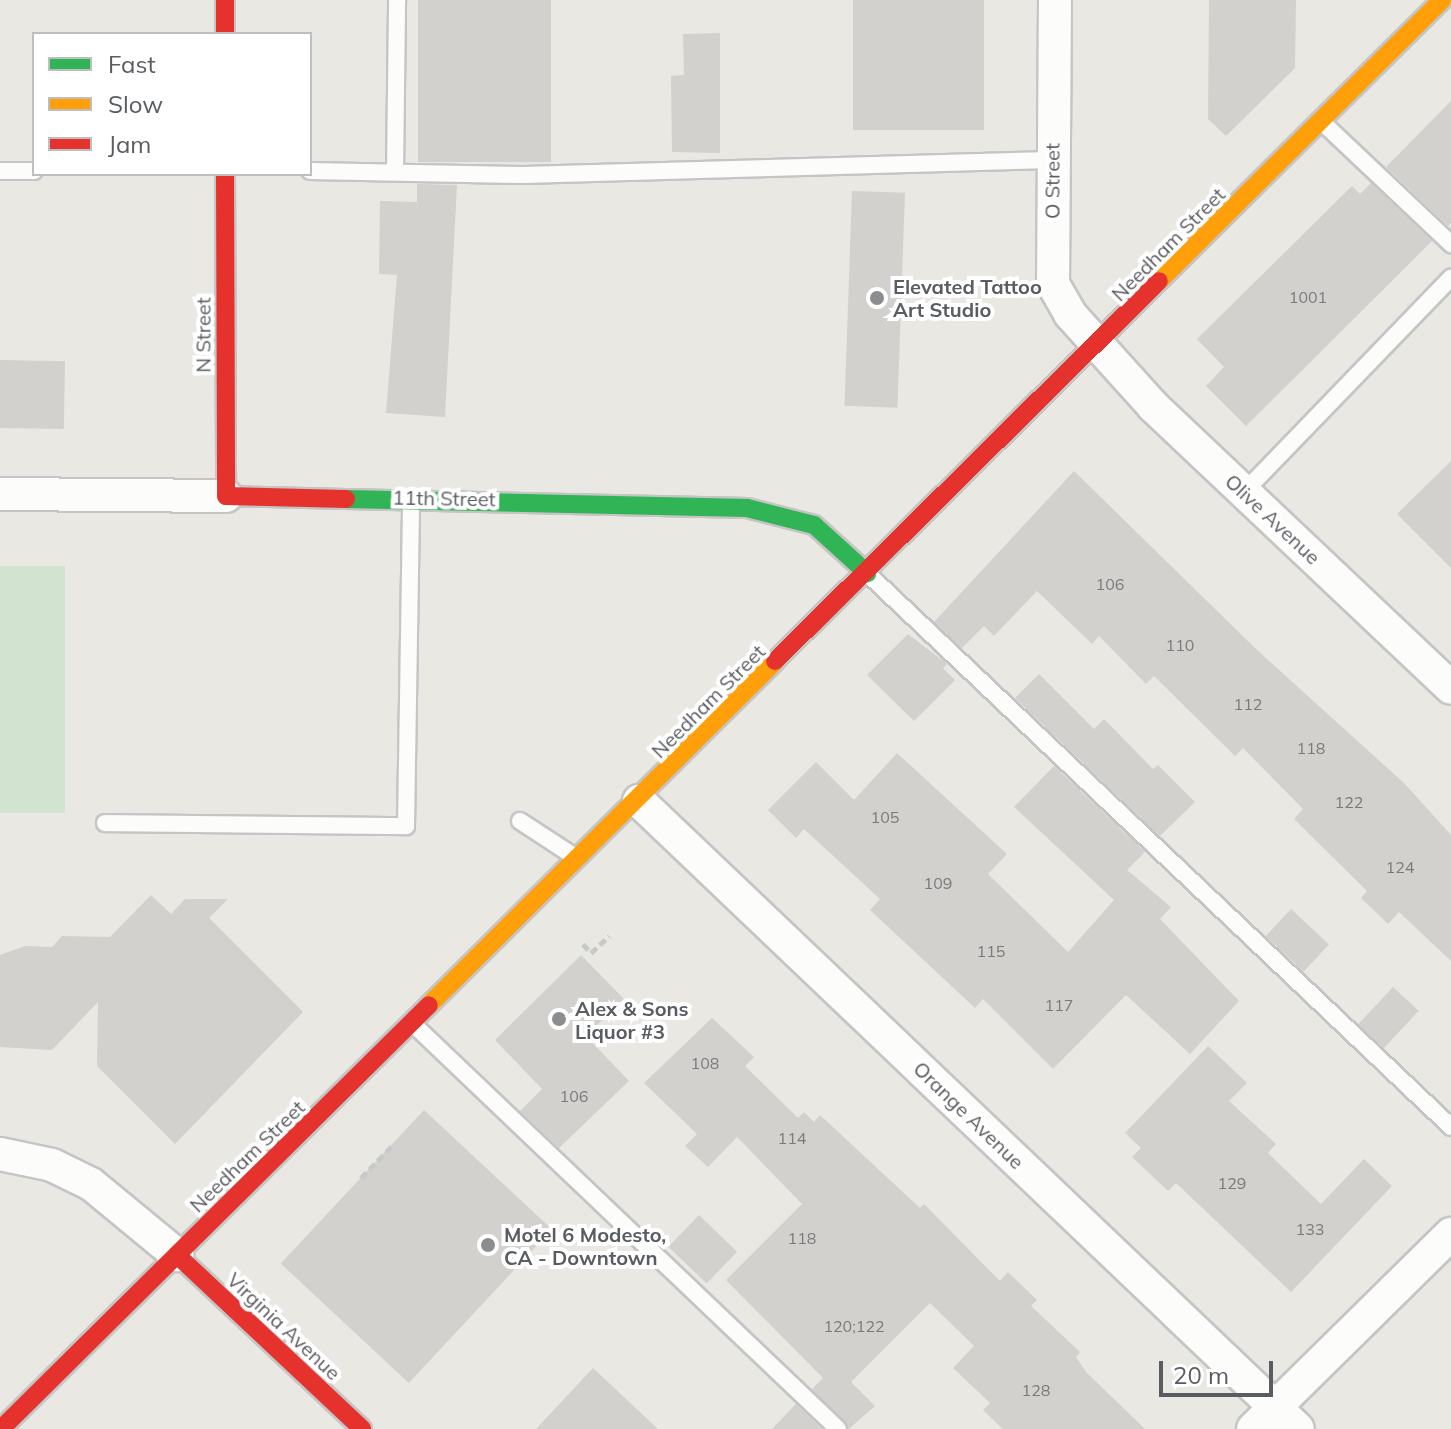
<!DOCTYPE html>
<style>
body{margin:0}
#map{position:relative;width:1451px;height:1429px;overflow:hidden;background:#e9e8e3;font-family:Mulish,sans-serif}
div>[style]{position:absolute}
.green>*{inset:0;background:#d2e4d0;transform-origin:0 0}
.building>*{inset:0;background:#d2d1ce;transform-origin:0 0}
.path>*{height:5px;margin-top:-2.5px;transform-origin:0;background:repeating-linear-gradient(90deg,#c6cac8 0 8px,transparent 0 12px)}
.roads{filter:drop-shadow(2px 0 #c5c5c5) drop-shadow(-2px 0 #c5c5c5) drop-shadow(0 2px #c5c5c5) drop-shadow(0 -2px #c5c5c5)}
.lane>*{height:16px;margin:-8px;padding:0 8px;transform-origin:8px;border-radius:8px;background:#fcfcfb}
.street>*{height:32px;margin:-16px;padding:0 16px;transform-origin:16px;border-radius:16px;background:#fcfcfb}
.fast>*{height:18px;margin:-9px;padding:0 9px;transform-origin:9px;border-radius:9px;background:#30b455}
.slow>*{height:18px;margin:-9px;padding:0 9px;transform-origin:9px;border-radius:9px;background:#ff9f0a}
.jam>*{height:18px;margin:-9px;padding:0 9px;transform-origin:9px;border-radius:9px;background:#e5322d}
.dots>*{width:22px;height:22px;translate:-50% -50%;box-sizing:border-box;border:4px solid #fff;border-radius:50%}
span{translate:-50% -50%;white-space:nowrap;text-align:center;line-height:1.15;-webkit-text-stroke:8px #fff;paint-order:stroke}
.number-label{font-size:16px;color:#787a7c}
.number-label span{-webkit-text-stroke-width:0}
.street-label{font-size:20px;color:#595c60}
.poi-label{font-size:20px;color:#595c60;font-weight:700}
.left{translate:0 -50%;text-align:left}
.legend{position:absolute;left:32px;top:32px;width:280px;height:144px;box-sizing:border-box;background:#fff;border:2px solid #bdbebf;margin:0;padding:10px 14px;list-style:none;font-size:24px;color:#595c60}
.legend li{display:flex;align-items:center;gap:16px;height:40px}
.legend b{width:40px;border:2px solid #bdbebf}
.scale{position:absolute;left:1159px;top:1361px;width:114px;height:36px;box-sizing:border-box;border:4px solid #595c60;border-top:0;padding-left:10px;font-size:24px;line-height:28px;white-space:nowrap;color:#595c60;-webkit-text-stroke:6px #fff;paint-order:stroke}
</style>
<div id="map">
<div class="green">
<i style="left:0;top:566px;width:65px;height:247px"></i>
</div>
<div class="building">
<i style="left:418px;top:0;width:133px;height:162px"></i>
<i style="left:853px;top:0;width:131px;height:130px"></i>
<i style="clip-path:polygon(1209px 0,1296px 0,1295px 68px,1226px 136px,1208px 119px)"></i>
<i style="clip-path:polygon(720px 33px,720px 153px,672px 152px,671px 76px,684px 75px,683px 34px)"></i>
<i style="clip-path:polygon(1451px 101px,1451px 223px,1448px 226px,1386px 167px)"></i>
<i style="clip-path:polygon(1371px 183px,1432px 241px,1246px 426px,1206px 386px,1224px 367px,1197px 339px,1352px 186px,1360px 194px)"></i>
<i style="clip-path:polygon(417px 184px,457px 185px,445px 417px,386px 413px,397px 275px,379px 274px,380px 201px,417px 202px)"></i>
<i style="left:852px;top:191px;width:53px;height:215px;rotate:2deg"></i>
<i style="left:0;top:360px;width:65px;height:68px;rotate:1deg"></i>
<i style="clip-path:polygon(1451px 461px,1451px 568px,1397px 514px)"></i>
<i style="clip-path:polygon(1074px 471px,1256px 649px,1405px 784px,1451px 835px,1451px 961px,1399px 912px,1388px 924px,1361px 898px,1367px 891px,1294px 819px,1303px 809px,1243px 748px,1235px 756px,1154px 676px,1146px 684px,1099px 636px,1092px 644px,1037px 591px,994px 636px,984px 626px,962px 648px,934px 622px)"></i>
<i style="clip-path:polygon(908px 634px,947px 664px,943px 668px,955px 680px,914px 721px,867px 675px)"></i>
<i style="clip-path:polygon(1039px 674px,1094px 729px,1104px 719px,1153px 769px,1158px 765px,1195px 802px,1160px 836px,1015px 698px)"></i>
<i style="clip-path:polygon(897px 753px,1007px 854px,988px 874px,1068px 952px,1114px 900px,1014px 807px,1054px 766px,1145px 852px,1127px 870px,1171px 907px,1160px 919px,1239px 1001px,1190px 1054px,1126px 995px,1053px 1069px,983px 999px,975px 1008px,870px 910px,880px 899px,804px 829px,796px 838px,768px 810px,816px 762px,854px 800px)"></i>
<i style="clip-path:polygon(151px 895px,171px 914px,185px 899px,228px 899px,209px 918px,303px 1012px,175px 1144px,97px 1066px,98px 1002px,52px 1050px,0 1047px,0 955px,25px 946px,52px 947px,62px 936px,110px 937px)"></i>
<i style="left:1291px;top:909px;width:52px;height:37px;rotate:43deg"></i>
<i style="clip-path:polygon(581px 955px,624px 999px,586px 1036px,629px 1081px,559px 1148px,520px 1111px,542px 1089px,495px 1040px)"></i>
<i style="left:1393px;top:987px;width:35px;height:51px;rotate:43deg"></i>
<i style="clip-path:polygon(712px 1018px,754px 1057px,745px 1066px,798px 1118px,804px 1112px,814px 1122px,820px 1115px,920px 1208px,924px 1204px,1000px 1281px,1008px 1272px,1037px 1300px,1031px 1306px,1080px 1352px,1076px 1357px,1087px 1373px,1145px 1429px,1003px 1429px,983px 1410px,990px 1403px,953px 1368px,974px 1346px,930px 1303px,851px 1382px,875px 1406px,849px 1429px,812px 1389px,823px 1378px,726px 1280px,802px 1204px,737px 1137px,708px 1167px,685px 1146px,697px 1134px,644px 1083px)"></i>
<i style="clip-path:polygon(1208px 1046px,1247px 1083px,1229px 1101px,1276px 1144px,1268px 1153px,1321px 1204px,1364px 1159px,1392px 1186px,1291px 1292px,1176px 1183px,1168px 1191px,1132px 1157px,1141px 1148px,1125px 1133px)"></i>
<i style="left:424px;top:1110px;width:175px;height:210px;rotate:43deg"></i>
<i style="left:699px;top:1215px;width:53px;height:44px;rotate:44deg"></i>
<i style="clip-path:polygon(593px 1368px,658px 1429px,536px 1429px)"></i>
<i style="clip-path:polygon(796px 1404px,822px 1429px,772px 1429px)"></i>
</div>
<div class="path">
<i style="left:583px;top:944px;width:12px;rotate:48deg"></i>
<i style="left:591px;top:953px;width:25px;rotate:-43deg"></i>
<i style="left:361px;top:1178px;width:46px;rotate:-45.9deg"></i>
</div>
<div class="roads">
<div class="lane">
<i style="left:1322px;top:122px;width:178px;rotate:43.4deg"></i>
<i style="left:0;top:171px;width:34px"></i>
<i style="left:310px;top:171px;width:214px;rotate:1.1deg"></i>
<i style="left:524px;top:175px;width:527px;rotate:-1.63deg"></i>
<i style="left:395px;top:172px;width:172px;rotate:-89.3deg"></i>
<i style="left:1244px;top:492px;width:298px;rotate:-46deg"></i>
<i style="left:869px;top:575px;width:802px;rotate:43.48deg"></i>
<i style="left:520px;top:821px;width:66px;rotate:33.2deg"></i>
<i style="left:105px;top:823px;width:301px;rotate:0.6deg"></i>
<i style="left:406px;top:826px;width:323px;rotate:-89.1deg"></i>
<i style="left:413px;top:1024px;width:587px;rotate:43.62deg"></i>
</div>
<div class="street">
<i style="left:1055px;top:0;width:284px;rotate:90.4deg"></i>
<i style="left:1053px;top:284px;width:34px;rotate:60deg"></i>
<i style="left:1070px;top:314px;width:124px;rotate:47.9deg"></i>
<i style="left:1153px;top:406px;width:410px;rotate:43.4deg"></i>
<i style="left:0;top:494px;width:226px;rotate:0.5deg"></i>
<i style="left:639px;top:801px;width:910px;rotate:43.62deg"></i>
<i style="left:0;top:1154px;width:53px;rotate:11.9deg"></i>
<i style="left:52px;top:1165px;width:43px;rotate:26deg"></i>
<i style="left:91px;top:1184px;width:112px;rotate:39.5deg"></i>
<i style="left:1253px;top:1429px;width:278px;rotate:-44.6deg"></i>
</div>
<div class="fast">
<i style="left:346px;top:499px;width:401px;rotate:1.3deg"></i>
<i style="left:747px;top:508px;width:69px;rotate:14.2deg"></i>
<i style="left:814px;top:525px;width:72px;rotate:42.2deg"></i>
</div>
<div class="slow">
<i style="left:1159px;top:281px;width:399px;rotate:-44.8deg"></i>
<i style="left:429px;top:1005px;width:488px;rotate:-44.8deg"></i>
</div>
<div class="jam">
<i style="left:225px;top:0;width:34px;rotate:90deg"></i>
<i style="left:225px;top:174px;width:322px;rotate:89.8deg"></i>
<i style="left:226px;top:496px;width:120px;rotate:1.4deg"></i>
<i style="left:775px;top:661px;width:540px;rotate:-44.7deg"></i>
<i style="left:177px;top:1255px;width:254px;rotate:43.2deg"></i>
<i style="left:1px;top:1429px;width:602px;rotate:-44.73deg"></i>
</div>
</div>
<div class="dots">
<i style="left:877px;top:298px;background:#8b8d8e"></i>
<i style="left:559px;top:1019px;background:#8b8d8e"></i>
<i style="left:488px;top:1245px;background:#8b8d8e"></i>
</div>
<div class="number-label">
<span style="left:1308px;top:297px">1001</span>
<span style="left:1110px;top:584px">106</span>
<span style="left:1180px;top:645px">110</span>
<span style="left:1248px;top:704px">112</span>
<span style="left:1311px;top:748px">118</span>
<span style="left:1349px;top:802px">122</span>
<span style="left:885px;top:817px">105</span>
<span style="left:1400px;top:867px">124</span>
<span style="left:938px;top:883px">109</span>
<span style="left:991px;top:951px">115</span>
<span style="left:1059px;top:1005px">117</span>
<span style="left:705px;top:1063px">108</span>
<span style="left:574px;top:1096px">106</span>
<span style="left:792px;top:1138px">114</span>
<span style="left:1232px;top:1183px">129</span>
<span style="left:1310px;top:1229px">133</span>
<span style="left:802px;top:1238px">118</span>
<span style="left:854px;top:1326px">120;122</span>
<span style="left:1036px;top:1390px">128</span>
</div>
<div class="street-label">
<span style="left:1052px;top:181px;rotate:-90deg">O Street</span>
<span style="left:1168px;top:244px;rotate:-45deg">Needham Street</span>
<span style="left:203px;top:335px;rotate:-90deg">N Street</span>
<span style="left:444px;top:498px;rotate:1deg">11th Street</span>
<span style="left:1273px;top:519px;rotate:43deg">Olive Avenue</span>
<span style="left:708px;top:701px;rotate:-45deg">Needham Street</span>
<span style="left:969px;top:1115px;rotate:44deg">Orange Avenue</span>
<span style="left:247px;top:1156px;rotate:-44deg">Needham Street</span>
<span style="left:284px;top:1326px;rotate:43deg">Virginia Avenue</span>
</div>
<div class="poi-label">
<span class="left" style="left:893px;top:298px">Elevated Tattoo<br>Art Studio</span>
<span class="left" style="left:575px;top:1020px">Alex &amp; Sons<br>Liquor #3</span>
<span class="left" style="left:504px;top:1246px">Motel 6 Modesto,<br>CA - Downtown</span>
</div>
<ul class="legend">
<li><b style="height:10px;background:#30b455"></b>Fast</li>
<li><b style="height:10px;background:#ff9f0a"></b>Slow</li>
<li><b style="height:10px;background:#e5322d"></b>Jam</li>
</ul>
<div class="scale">20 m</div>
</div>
